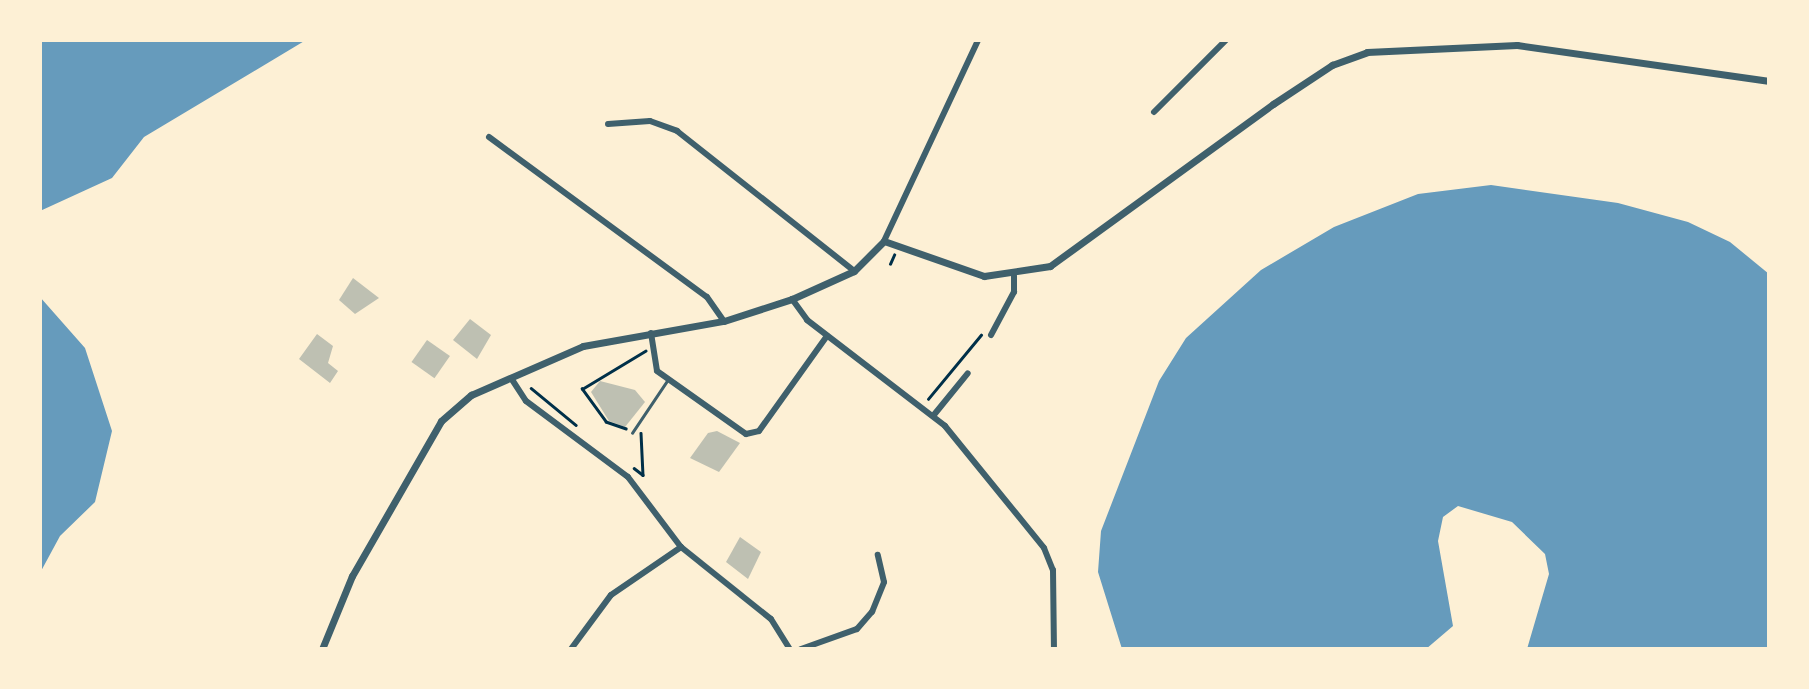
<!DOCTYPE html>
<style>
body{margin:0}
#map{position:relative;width:1809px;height:689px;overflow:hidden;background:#fdf0d5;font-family:"Sofia Sans Condensed",sans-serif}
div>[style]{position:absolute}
.water>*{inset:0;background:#669bbc}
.building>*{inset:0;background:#bec0b2;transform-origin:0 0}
.path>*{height:2.5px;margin:-1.25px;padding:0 1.25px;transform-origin:1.25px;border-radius:1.25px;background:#003049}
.service>*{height:2.5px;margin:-1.25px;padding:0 1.25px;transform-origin:1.25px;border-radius:1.25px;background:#3f606c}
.minor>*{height:6px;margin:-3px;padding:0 3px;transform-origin:3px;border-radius:3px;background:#3f606c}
.tertiary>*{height:7px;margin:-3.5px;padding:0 3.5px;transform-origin:3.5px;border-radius:3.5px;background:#3f606c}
span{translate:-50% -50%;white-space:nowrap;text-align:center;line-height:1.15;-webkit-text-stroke:6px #fdf0d5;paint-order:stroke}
.frame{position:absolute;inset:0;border:42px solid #fdf0d5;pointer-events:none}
</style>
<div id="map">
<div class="water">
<i style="clip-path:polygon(40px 40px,306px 40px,144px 137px,112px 178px,40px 211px)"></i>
<i style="clip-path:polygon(1491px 185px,1618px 203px,1688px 222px,1730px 242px,1769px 274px,1769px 649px,1527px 649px,1549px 574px,1545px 554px,1512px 522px,1458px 506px,1443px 517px,1438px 541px,1453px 626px,1426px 649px,1122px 649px,1098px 572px,1101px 531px,1159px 381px,1186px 338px,1261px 270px,1334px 227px,1418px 194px)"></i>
<i style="clip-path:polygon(40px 297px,85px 348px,112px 431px,95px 502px,60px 536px,40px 573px)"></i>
</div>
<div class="building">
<i style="clip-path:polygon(353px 278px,379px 298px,355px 314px,339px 300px)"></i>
<i style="clip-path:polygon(470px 319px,491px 335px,477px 359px,453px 340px)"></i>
<i style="clip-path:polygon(317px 334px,333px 346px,328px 363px,338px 371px,330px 383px,299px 359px)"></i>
<i style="left:427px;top:340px;width:28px;height:27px;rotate:35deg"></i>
<i style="clip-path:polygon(600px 381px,635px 390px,645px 402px,625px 427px,609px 421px,591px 392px)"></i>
<i style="clip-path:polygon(717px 431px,740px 443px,719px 472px,690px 458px,708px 433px)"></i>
<i style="clip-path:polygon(740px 537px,761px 552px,748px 579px,726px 562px)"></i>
</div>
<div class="path">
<i style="left:890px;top:264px;width:10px;rotate:-66deg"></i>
<i style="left:531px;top:388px;width:58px;rotate:39.4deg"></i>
<i style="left:928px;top:399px;width:83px;rotate:-50.4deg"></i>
<i style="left:626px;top:429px;width:21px;rotate:-161deg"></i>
<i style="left:606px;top:422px;width:41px;rotate:-126deg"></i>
<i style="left:582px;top:389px;width:74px;rotate:-31.1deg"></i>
<i style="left:641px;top:433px;width:42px;rotate:87.3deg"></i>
<i style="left:634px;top:468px;width:11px;rotate:38deg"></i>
</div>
<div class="service">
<i style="left:632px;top:433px;width:63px;rotate:-56.1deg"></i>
</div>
<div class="minor">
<i style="left:1154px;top:112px;width:102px;rotate:-45deg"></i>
<i style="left:608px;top:124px;width:42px;rotate:-4.1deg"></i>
<i style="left:650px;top:121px;width:29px;rotate:20deg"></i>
<i style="left:677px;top:131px;width:226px;rotate:38.3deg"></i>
<i style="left:489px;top:137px;width:270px;rotate:36.3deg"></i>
<i style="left:707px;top:297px;width:29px;rotate:55deg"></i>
<i style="left:884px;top:241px;width:222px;rotate:-64.9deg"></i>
<i style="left:792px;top:299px;width:26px;rotate:54deg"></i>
<i style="left:807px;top:320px;width:174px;rotate:37.5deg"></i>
<i style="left:945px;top:426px;width:157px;rotate:50.9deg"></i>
<i style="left:1044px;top:548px;width:24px;rotate:68deg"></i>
<i style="left:1053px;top:570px;width:79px;rotate:89.3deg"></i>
<i style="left:651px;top:333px;width:38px;rotate:81deg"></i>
<i style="left:657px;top:371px;width:109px;rotate:35.3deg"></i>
<i style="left:746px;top:434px;width:13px;rotate:-13deg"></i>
<i style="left:759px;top:431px;width:117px;rotate:-54.4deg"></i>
<i style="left:991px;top:335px;width:49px;rotate:-61.9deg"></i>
<i style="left:1014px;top:292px;width:16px;rotate:-90deg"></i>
<i style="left:511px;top:378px;width:27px;rotate:57deg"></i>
<i style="left:526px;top:401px;width:127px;rotate:36.7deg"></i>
<i style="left:628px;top:477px;width:88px;rotate:52.9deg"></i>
<i style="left:681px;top:547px;width:115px;rotate:38.7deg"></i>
<i style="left:771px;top:619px;width:36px;rotate:58deg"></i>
<i style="left:933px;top:416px;width:55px;rotate:-50.9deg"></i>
<i style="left:571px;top:649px;width:67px;rotate:-53.5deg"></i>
<i style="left:611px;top:595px;width:85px;rotate:-34.4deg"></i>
<i style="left:801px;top:649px;width:59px;rotate:-19.7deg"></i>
<i style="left:857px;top:629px;width:23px;rotate:-49deg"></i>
<i style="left:872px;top:612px;width:32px;rotate:-68deg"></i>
<i style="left:884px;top:582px;width:28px;rotate:-103deg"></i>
</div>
<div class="tertiary">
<i style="left:322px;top:649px;width:79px;rotate:-67.7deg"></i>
<i style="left:352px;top:576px;width:179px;rotate:-60.1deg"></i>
<i style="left:441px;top:421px;width:40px;rotate:-41deg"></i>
<i style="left:471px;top:395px;width:122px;rotate:-23.6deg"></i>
<i style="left:583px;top:346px;width:143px;rotate:-10.1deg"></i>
<i style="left:724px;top:321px;width:71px;rotate:-17.9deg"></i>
<i style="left:792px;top:299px;width:68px;rotate:-24.3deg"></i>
<i style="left:854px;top:271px;width:42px;rotate:-45deg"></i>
<i style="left:884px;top:241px;width:106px;rotate:19.3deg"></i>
<i style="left:984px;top:276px;width:67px;rotate:-8.6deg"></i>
<i style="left:1050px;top:266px;width:276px;rotate:-36deg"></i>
<i style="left:1273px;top:104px;width:71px;rotate:-33.5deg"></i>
<i style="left:1332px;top:65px;width:37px;rotate:-20deg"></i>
<i style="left:1367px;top:52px;width:150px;rotate:-2.7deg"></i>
<i style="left:1517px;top:45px;width:255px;rotate:8.1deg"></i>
</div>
<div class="frame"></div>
</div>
